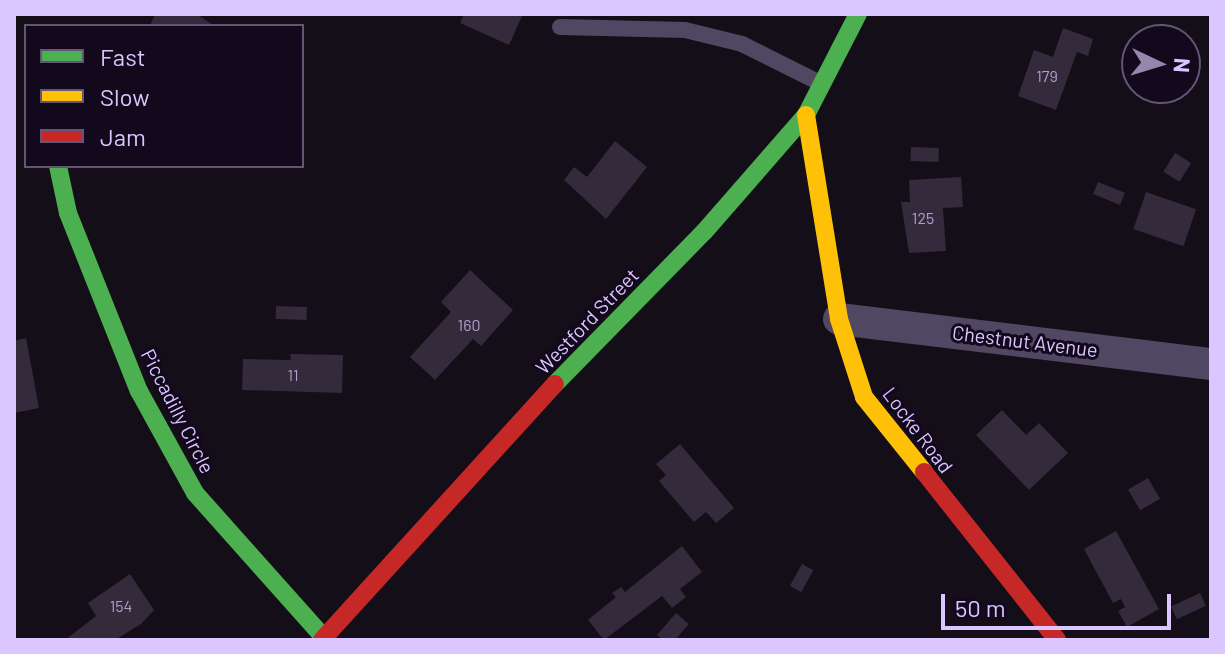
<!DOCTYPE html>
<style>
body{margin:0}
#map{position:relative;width:1225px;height:654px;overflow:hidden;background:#130e18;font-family:Barlow,sans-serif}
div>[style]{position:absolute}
.building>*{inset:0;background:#332a3c;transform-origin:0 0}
.lane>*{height:16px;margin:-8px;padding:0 8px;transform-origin:8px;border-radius:8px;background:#504862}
.street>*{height:32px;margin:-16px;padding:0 16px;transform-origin:16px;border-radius:16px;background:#504862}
.fast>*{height:18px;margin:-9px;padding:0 9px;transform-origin:9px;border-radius:9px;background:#4caf50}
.slow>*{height:18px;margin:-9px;padding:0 9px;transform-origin:9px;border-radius:9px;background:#ffc107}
.jam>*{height:18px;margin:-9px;padding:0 9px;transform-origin:9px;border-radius:9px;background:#c62828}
span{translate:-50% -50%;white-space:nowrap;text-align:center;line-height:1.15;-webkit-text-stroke:6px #12091d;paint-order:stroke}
.number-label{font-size:16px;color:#b29fce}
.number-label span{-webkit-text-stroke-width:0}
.street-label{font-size:20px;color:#dcc6ff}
.frame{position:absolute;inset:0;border:16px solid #dcc6ff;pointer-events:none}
.legend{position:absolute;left:24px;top:24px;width:280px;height:144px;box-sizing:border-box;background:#12091d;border:2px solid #635577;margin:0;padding:10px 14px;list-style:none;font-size:24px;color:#dcc6ff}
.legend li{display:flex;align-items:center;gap:16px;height:40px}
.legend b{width:40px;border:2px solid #635577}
.north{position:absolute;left:1121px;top:24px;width:80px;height:80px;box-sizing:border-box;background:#12091d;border:2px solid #635577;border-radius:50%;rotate:94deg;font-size:22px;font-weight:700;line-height:32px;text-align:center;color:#dcc6ff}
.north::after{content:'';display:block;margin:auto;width:28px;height:36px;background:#9686ae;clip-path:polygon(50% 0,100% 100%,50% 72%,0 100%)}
.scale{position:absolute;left:941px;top:594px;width:230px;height:36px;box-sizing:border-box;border:4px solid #dcc6ff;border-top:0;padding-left:10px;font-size:24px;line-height:28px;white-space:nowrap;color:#dcc6ff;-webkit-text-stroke:6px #12091d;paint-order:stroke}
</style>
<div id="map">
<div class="building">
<i style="clip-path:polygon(155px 14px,197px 14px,214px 26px,150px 26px)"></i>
<i style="clip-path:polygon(464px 14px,523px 14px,509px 45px,460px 23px)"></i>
<i style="clip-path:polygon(1063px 28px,1093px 39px,1088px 56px,1077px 52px,1056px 110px,1018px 96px,1034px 50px,1053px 57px)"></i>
<i style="clip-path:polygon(615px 141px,647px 167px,606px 219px,564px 180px,574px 167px,587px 177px)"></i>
<i style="left:911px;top:147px;width:28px;height:14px;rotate:2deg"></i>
<i style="left:1175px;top:153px;width:19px;height:22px;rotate:32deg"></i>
<i style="clip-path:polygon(961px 177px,963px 207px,943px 208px,946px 251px,909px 253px,901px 202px,910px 202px,909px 180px)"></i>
<i style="left:1098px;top:182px;width:29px;height:13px;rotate:22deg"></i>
<i style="left:1146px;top:192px;width:53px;height:39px;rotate:19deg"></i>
<i style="clip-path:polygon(470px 270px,513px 310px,481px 346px,473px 339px,435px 380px,410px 357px,451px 312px,441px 302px)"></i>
<i style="left:276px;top:306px;width:31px;height:13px;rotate:2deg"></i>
<i style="clip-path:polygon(26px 338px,39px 408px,14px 413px,14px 341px)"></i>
<i style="clip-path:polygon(290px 354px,343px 355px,342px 393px,242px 390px,243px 359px,291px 360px)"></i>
<i style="clip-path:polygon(1002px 410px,1026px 435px,1039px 423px,1068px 453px,1029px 490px,976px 435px)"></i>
<i style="clip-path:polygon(680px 444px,734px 508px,716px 523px,706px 512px,694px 522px,659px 481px,666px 475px,656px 464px)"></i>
<i style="left:1148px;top:478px;width:24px;height:23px;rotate:60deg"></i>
<i style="clip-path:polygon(1116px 531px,1159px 609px,1127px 627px,1118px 611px,1125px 607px,1121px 599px,1113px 603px,1084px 549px)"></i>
<i style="clip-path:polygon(682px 546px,702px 572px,680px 589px,686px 597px,672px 608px,662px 596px,604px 640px,588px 620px,616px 597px,612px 593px,621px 587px,625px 592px)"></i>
<i style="left:802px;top:564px;width:13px;height:25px;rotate:29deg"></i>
<i style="clip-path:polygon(130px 574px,154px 610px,141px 624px,115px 640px,65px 640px,96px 616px,88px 603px)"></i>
<i style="left:1200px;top:593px;width:14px;height:32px;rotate:65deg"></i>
<i style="clip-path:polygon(676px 613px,689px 624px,675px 640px,663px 640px,657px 635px)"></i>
</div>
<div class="lane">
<i style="left:560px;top:27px;width:125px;rotate:1.4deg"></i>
<i style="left:685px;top:30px;width:59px;rotate:13.8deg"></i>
<i style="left:742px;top:44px;width:87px;rotate:26.6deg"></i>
</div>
<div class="street">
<i style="left:839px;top:319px;width:375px;rotate:6.9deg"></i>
</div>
<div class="fast">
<i style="left:58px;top:166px;width:48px;rotate:78deg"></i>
<i style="left:68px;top:213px;width:192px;rotate:68.3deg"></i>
<i style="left:139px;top:391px;width:116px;rotate:61.2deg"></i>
<i style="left:195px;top:493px;width:194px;rotate:48.3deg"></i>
<i style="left:555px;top:384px;width:213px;rotate:-45.6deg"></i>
<i style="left:704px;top:232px;width:155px;rotate:-48.9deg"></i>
<i style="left:806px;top:115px;width:114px;rotate:-62.8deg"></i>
</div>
<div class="slow">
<i style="left:806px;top:115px;width:207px;rotate:80.8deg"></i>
<i style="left:839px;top:319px;width:82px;rotate:72.2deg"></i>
<i style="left:864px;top:397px;width:96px;rotate:51.3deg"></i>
</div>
<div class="jam">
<i style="left:924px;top:472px;width:214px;rotate:51.6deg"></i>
<i style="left:322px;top:640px;width:346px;rotate:-47.7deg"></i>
</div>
<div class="number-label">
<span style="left:1047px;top:76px">179</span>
<span style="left:923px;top:218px">125</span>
<span style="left:469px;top:325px">160</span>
<span style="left:293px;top:375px">11</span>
<span style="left:121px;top:606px">154</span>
</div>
<div class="street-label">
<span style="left:587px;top:321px;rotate:-46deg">Westford Street</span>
<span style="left:1025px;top:341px;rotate:7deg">Chestnut Avenue</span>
<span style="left:178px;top:411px;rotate:63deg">Piccadilly Circle</span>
<span style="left:918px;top:430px;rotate:53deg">Locke Road</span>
</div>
<div class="frame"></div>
<ul class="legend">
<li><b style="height:10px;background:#4caf50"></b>Fast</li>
<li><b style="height:10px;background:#ffc107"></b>Slow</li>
<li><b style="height:10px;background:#c62828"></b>Jam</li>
</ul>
<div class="north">N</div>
<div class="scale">50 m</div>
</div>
